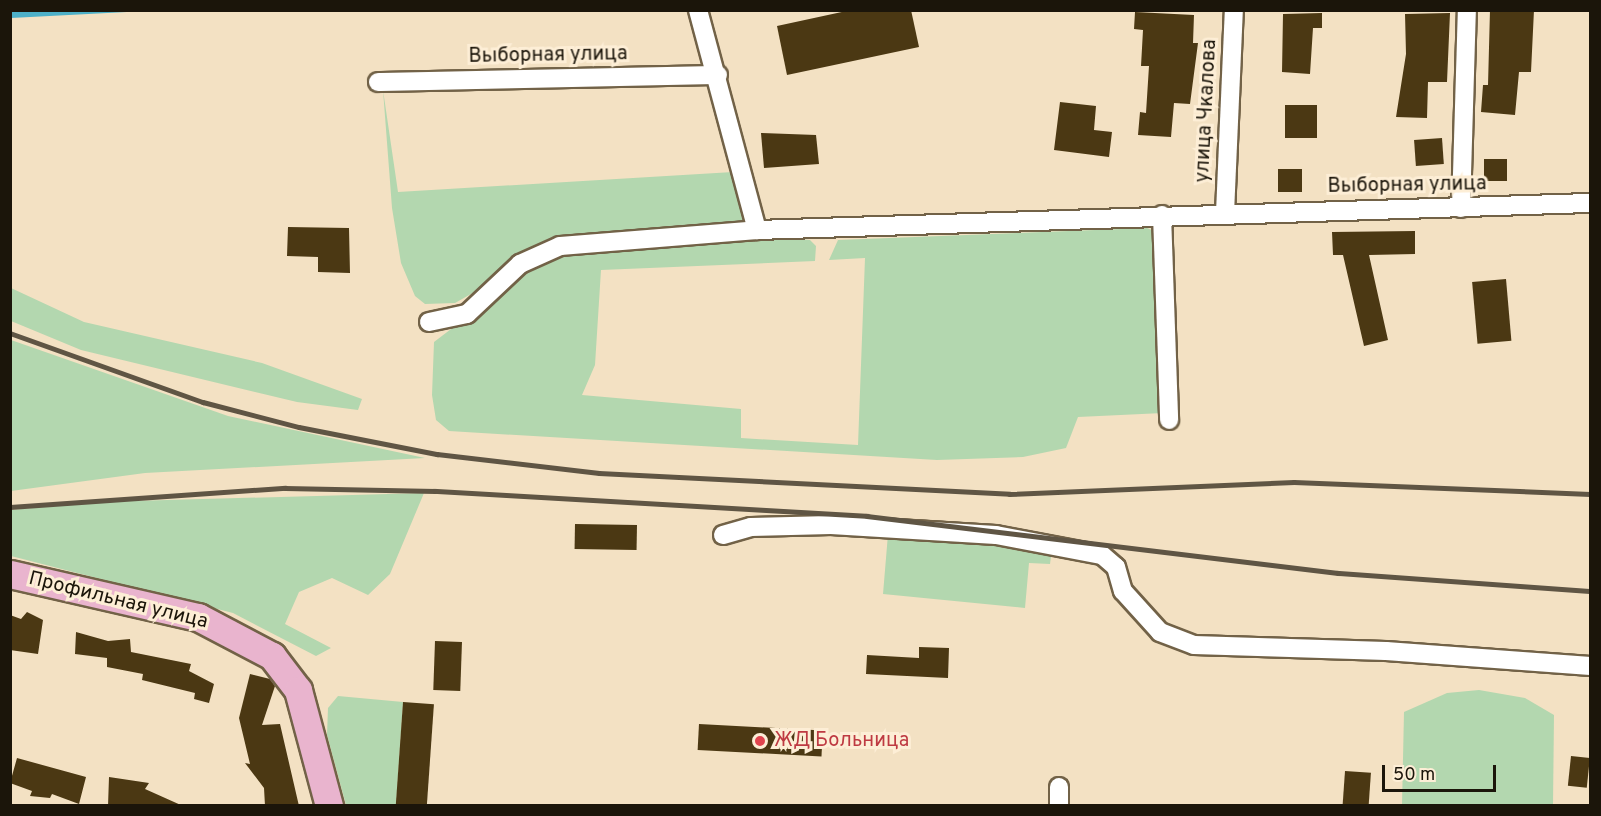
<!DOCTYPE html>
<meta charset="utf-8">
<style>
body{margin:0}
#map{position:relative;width:1601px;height:816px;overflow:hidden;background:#f3e1c3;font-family:Overpass,sans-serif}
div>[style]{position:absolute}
.green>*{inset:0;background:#b3d7af}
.water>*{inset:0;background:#4db0c8}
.building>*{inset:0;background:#4b3813;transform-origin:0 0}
.roads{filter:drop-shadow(2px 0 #726247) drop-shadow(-2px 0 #726247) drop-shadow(0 2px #726247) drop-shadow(0 -2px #726247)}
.minor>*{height:18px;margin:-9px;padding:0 9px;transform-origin:9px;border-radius:9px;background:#fff}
.primary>*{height:27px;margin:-13.5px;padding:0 13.5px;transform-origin:13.5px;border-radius:13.5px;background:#e9b4ce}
.rail>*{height:4.5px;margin:-2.25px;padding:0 2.25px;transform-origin:2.25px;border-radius:2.25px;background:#5f5544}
.dots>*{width:16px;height:16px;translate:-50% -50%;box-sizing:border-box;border:3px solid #fdeed6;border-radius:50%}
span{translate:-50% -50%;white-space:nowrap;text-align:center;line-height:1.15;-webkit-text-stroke:6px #fdeed6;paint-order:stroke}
.street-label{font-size:20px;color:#1b150a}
.health-label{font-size:20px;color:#be3a42}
.left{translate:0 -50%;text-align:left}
.frame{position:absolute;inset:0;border:12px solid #1b150a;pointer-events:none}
.scale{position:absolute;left:1382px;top:765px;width:114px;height:27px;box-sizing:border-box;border:3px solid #1b150a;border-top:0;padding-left:8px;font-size:18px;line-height:21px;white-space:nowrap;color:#1b150a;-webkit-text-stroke:4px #fdeed6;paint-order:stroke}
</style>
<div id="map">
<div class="green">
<i style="clip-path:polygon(383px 90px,398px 192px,733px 172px,746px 222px,552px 239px,519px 253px,478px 290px,455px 303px,425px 304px,415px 296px,401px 263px,392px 208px)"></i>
<i style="clip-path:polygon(1147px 228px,1154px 231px,1163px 413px,1078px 417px,1066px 448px,1023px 457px,937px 460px,449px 431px,436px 420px,432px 395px,434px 342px,551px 253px,772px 237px,810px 240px,816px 246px,815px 261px,601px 270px,595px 365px,582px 395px,741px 409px,741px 438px,858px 445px,865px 258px,829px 260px,838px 240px)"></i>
<i style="clip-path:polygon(11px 288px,84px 322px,262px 363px,362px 399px,358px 410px,297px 402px,81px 350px,11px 321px)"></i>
<i style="clip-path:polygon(11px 340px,228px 416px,425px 458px,145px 473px,11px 491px)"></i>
<i style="clip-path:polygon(424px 493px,390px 574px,368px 595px,332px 578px,299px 592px,285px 624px,331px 648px,316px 656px,233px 613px,11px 556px,11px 510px,96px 502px)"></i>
<i style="clip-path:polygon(888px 534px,1052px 549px,1050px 564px,1029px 563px,1025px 608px,883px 594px)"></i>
<i style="clip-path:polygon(1479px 690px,1525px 698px,1554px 715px,1553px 805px,1402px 805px,1404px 712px,1447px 693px)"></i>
<i style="clip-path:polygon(338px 696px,403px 702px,396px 805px,346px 805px,327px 735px,328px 708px)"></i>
</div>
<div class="water">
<i style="clip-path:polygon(11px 10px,146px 10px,146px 11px,11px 18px)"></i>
</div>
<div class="building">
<i style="clip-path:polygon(851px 10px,911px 10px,919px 47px,787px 75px,777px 26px)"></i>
<i style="clip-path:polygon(1490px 10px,1534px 10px,1531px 72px,1519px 72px,1515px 115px,1481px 112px,1483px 85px,1488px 85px)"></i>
<i style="clip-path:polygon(1135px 12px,1194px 15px,1193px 43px,1198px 43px,1190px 104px,1174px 103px,1171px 137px,1138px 135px,1140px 112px,1146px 113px,1149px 66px,1141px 66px,1143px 30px,1134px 29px)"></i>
<i style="clip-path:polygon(1322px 13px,1322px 28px,1313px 28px,1310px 74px,1282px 72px,1283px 14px)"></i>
<i style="clip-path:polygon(1450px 13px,1447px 82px,1428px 82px,1427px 118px,1396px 117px,1406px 54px,1405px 14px)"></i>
<i style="clip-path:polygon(1060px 102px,1096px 106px,1094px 130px,1112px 132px,1109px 157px,1054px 150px)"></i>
<i style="left:1285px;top:105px;width:32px;height:33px"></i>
<i style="clip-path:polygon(761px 133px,816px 135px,819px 164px,764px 168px)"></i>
<i style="left:1442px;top:138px;width:26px;height:28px;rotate:86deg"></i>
<i style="left:1484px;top:159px;width:23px;height:22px"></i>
<i style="left:1278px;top:169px;width:24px;height:23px"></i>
<i style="clip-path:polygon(288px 227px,349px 228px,350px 273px,318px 272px,318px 257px,287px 256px)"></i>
<i style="clip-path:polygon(1415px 231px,1415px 254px,1369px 255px,1388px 340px,1364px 346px,1343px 255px,1333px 255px,1332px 232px)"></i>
<i style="left:1506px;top:279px;width:62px;height:34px;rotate:85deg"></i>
<i style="left:575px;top:524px;width:62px;height:25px;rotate:1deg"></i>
<i style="clip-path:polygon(27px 612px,43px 620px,38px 654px,10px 650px,10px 615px,21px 619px)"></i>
<i style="clip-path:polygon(76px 632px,108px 641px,130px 639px,131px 652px,191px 664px,189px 671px,214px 684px,209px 703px,194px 699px,195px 693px,142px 680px,143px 674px,107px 667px,107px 658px,75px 654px)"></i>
<i style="left:435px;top:641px;width:27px;height:49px;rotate:2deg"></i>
<i style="clip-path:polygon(919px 647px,949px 648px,948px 678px,866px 674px,867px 655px,919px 658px)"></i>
<i style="clip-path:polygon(250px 674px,270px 679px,275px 686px,262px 725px,280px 724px,299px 806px,265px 806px,264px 788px,245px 763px,250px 764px,239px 718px)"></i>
<i style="left:403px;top:702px;width:31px;height:104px;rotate:4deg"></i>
<i style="left:699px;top:724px;width:124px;height:26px;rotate:3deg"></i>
<i style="left:1571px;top:756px;width:19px;height:30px;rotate:6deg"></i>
<i style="clip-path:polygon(17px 758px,86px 777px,79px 804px,52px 794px,50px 798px,30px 796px,32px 791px,10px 783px)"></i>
<i style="left:1345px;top:771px;width:26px;height:35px;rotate:4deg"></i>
<i style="clip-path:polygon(109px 777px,149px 783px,145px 789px,183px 806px,108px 806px)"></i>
</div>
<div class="roads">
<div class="minor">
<i style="left:698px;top:10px;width:228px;rotate:75deg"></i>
<i style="left:378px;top:82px;width:340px;rotate:-1.2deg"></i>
<i style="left:1461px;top:208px;width:198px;rotate:-88.3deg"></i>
<i style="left:1225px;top:213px;width:203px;rotate:-87.5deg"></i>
<i style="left:1162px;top:215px;width:205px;rotate:88deg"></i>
<i style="left:429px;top:322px;width:39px;rotate:-12deg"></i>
<i style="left:467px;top:314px;width:73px;rotate:-43.3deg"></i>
<i style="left:520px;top:264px;width:44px;rotate:-24.2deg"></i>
<i style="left:560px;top:246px;width:198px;rotate:-4.6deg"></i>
<i style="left:757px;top:230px;width:833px;rotate:-1.86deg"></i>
<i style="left:723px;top:535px;width:29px;rotate:-16deg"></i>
<i style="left:751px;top:527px;width:80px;rotate:-1.4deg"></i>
<i style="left:831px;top:525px;width:165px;rotate:3.5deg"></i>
<i style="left:996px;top:535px;width:108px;rotate:10.7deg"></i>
<i style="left:1102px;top:555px;width:18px;rotate:41deg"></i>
<i style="left:1116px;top:567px;width:25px;rotate:74deg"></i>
<i style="left:1123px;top:591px;width:55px;rotate:47.9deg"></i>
<i style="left:1160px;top:632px;width:36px;rotate:21deg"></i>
<i style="left:1194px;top:645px;width:192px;rotate:1.8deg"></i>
<i style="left:1386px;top:651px;width:205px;rotate:4.2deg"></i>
<i style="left:1059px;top:806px;width:19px;rotate:-90deg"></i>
</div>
<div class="primary">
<i style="left:10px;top:574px;width:193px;rotate:12.9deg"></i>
<i style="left:198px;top:617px;width:84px;rotate:27.8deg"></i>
<i style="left:272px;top:656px;width:43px;rotate:52.6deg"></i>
<i style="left:298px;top:690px;width:120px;rotate:75deg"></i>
</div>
</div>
<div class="rail">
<i style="left:10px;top:333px;width:205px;rotate:19.7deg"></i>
<i style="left:203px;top:402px;width:99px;rotate:14.6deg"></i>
<i style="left:299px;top:427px;width:141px;rotate:11.1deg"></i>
<i style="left:437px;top:454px;width:163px;rotate:6.7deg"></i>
<i style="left:599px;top:473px;width:411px;rotate:2.9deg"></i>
<i style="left:1009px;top:494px;width:285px;rotate:-2.4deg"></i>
<i style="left:1294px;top:482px;width:296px;rotate:2.3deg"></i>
<i style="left:10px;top:507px;width:276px;rotate:-4deg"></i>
<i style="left:285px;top:488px;width:150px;rotate:1.1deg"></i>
<i style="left:435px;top:491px;width:433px;rotate:3.3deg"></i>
<i style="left:867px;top:516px;width:474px;rotate:6.9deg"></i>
<i style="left:1338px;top:573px;width:253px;rotate:4.1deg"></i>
</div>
<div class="dots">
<i style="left:760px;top:741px;background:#e0444e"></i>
</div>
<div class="street-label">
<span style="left:548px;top:56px;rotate:-1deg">Выборная улица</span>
<span style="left:1207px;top:111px;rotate:-87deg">улица Чкалова</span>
<span style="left:1407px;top:186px;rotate:-1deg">Выборная улица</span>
<span style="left:118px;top:601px;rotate:14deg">Профильная улица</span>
</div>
<div class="health-label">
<span class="left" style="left:774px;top:741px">ЖД Больница</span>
</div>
<div class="frame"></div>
<div class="scale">50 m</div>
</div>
